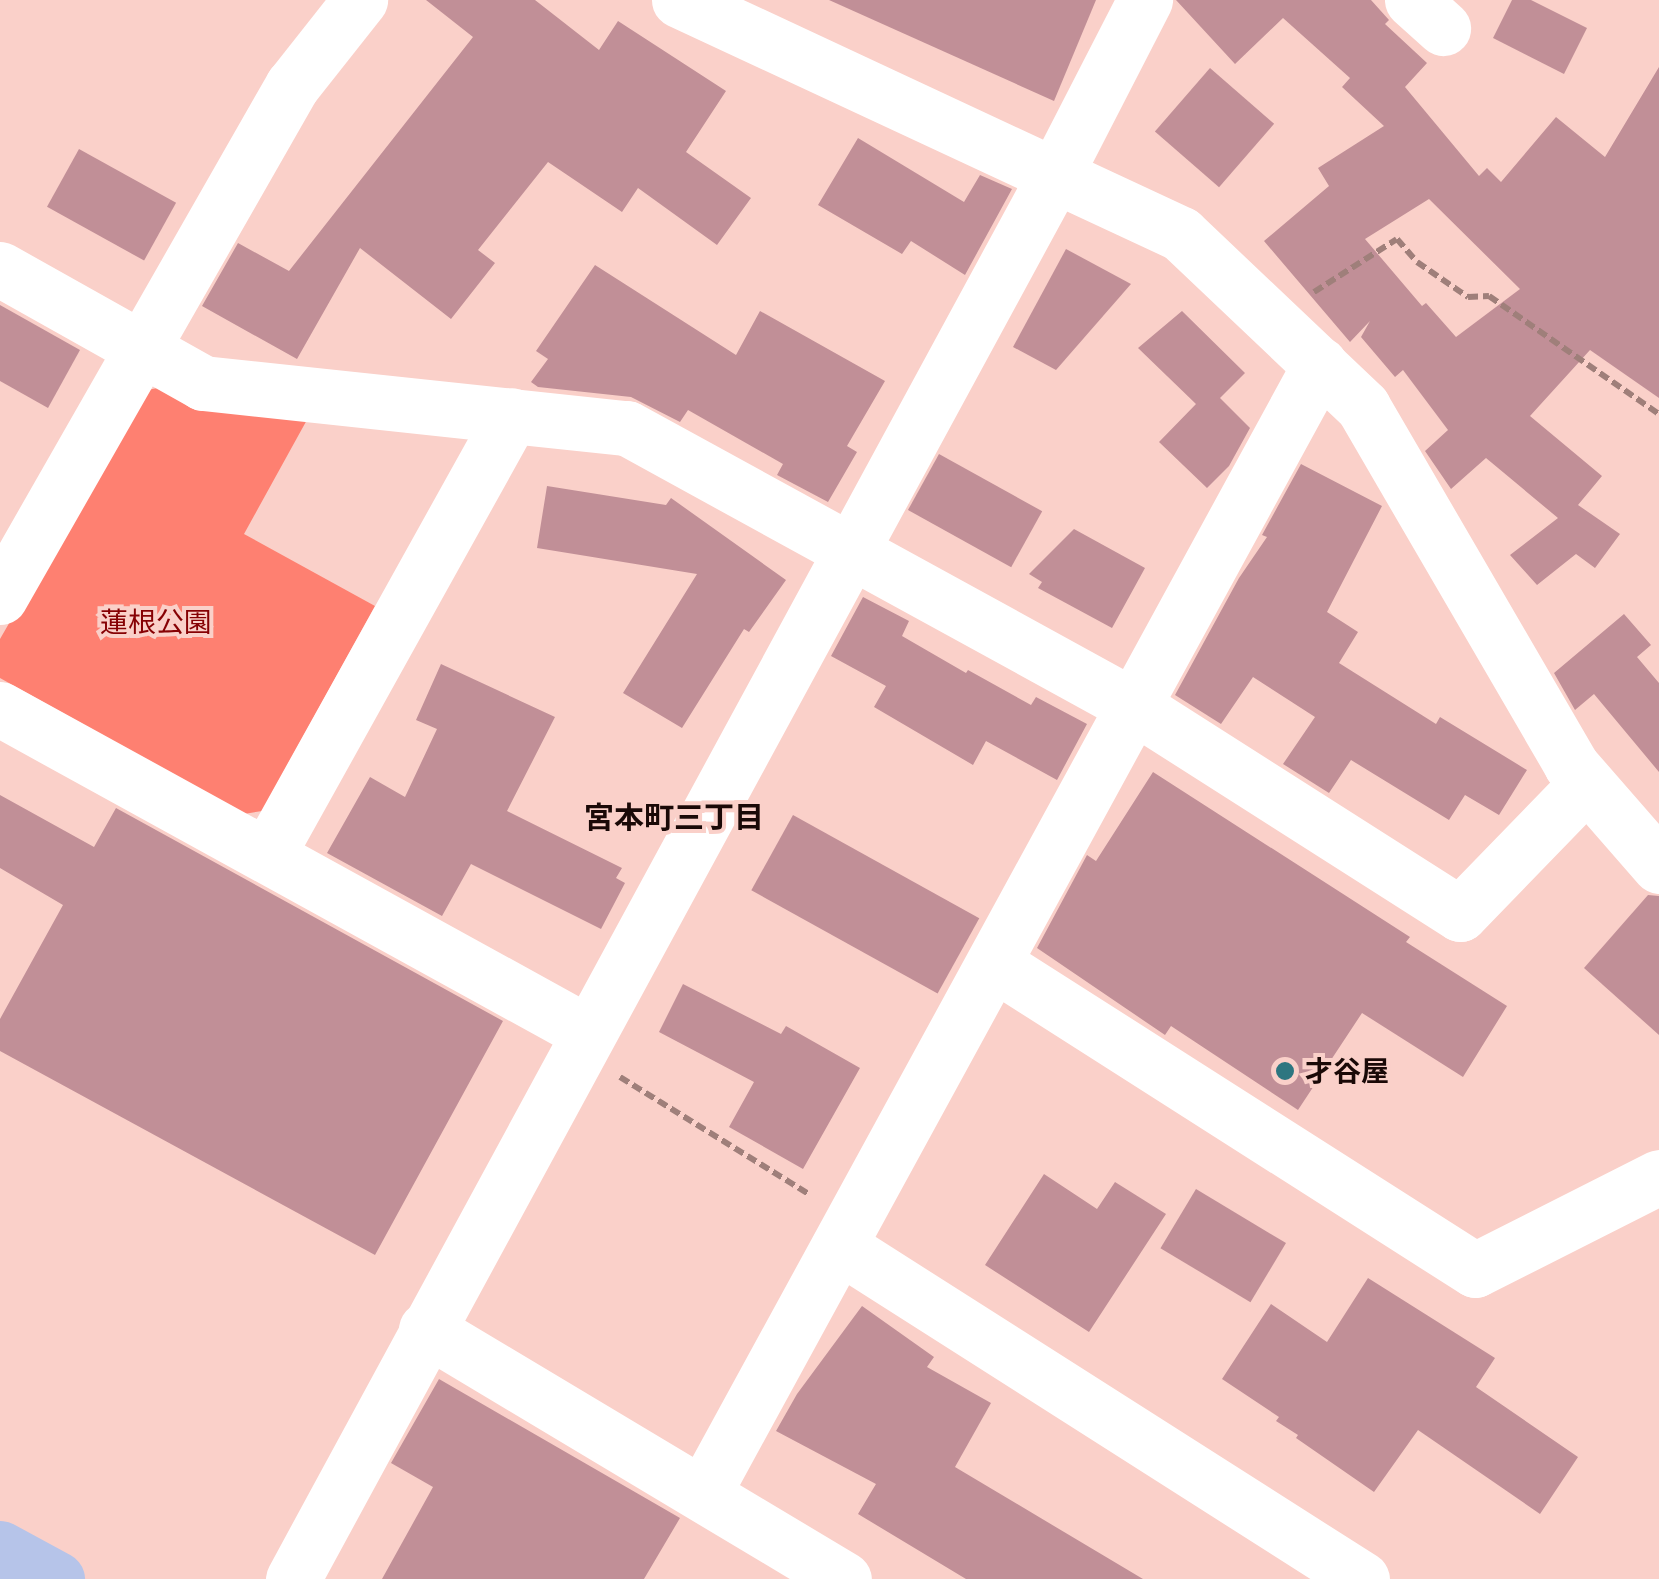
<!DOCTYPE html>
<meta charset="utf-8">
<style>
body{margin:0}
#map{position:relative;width:1659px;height:1579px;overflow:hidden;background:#fad0c9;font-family:"PT Sans Narrow","Noto Sans JP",sans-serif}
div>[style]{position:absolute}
.green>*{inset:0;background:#fe8071}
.building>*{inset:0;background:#c18f97;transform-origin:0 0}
.path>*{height:6px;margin-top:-3px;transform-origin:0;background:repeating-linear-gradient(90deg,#9f7f7a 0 10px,transparent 0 15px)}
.street>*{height:55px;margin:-27.5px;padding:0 27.5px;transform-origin:27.5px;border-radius:27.5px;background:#fff}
.primary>*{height:55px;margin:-27.5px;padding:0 27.5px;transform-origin:27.5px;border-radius:27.5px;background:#b6c4e9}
.dots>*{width:28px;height:28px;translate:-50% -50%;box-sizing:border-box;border:5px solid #fad0c9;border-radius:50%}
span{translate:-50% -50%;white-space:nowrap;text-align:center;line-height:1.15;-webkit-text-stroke:8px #fad0c9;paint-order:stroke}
.park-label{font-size:28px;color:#860104}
.poi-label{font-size:28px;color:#1a0907;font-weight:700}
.left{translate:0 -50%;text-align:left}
.neighbourhood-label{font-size:30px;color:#1a0907;font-weight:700}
</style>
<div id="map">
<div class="green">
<i style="clip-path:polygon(162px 387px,308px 418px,244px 534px,375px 606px,262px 811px,244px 814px,0 678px,0 639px,143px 391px)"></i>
</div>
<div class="building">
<i style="clip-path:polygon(426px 0,535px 0,599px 50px,618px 21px,726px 91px,686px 152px,751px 198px,717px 245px,638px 188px,622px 212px,548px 162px,478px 250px,495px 263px,451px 319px,360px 248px,297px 359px,202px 306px,238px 243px,289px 271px,473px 37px)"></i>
<i style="clip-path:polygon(829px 0,1096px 0,1054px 101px)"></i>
<i style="clip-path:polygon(evenodd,1176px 0,1371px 0,1389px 20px,1385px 24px,1427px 63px,1405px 87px,1479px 176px,1487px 168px,1501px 182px,1556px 117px,1605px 157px,1659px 67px,1659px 398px,1590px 350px,1530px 416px,1602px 476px,1578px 505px,1620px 534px,1595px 568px,1576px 554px,1537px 585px,1510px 555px,1558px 518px,1486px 458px,1451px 489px,1425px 451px,1448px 430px,1403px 370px,1395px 377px,1361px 337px,1370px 321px,1350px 342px,1264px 241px,1329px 186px,1318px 168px,1384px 126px,1342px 87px,1350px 78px,1283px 18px,1235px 64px,1176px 0,1429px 199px,1520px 289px,1456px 337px,1426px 303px,1422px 306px,1365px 239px,1429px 199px)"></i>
<i style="clip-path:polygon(1512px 0,1531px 0,1587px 28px,1564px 74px,1493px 38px)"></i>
<i style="left:1210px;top:68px;width:85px;height:84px;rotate:41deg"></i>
<i style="clip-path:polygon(858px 138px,964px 202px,980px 175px,1012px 189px,965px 275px,911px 241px,902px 254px,818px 205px)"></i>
<i style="left:79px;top:149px;width:111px;height:66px;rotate:29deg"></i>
<i style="clip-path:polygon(1066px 249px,1131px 284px,1056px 370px,1013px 347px)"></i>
<i style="clip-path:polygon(595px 265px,736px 355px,760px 311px,885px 381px,847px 446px,857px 452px,828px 502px,777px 475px,783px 464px,688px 410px,680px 422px,631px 397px,538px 387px,531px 382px,548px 359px,536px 351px)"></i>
<i style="clip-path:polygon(0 305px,80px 350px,48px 408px,0 381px)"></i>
<i style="clip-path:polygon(1182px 311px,1245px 373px,1220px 398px,1250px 428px,1229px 466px,1207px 488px,1159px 442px,1196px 404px,1138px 348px)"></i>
<i style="left:939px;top:454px;width:118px;height:64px;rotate:29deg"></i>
<i style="clip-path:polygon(1301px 464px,1382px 506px,1327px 612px,1358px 632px,1339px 663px,1436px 724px,1440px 717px,1527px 770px,1499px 815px,1465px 795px,1449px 820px,1351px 760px,1329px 793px,1283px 764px,1315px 717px,1253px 677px,1221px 724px,1175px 695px,1239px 578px,1267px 537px,1262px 535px)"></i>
<i style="clip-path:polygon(547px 486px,666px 505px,671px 498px,786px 580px,749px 632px,744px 629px,682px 728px,623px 693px,697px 574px,537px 548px)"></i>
<i style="clip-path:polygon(1074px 529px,1145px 568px,1112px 628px,1038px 588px,1042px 582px,1029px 574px)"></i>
<i style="clip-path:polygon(863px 597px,909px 621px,902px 636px,966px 673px,968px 670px,1031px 705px,1036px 697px,1087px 724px,1057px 780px,986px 741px,973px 765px,874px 707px,886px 686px,831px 656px)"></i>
<i style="clip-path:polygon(1624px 614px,1651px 645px,1637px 657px,1659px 683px,1659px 772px,1594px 694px,1575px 710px,1554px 673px)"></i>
<i style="clip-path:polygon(441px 664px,555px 717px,507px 811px,622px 868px,616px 878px,625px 883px,601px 929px,471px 864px,442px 916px,327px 853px,370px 777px,405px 797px,437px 729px,416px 720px)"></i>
<i style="clip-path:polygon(1153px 772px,1410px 937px,1406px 942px,1507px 1006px,1463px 1077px,1362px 1013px,1298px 1110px,1171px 1026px,1165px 1035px,1037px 948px,1087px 855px,1096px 861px)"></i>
<i style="clip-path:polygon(0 795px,94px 847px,116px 808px,503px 1021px,375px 1255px,0 1051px,0 1019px,63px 905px,0 868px)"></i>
<i style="left:793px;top:815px;width:213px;height:86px;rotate:29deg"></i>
<i style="clip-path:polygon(1648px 895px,1659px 896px,1659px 1035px,1584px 968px)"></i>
<i style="clip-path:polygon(683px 984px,781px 1034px,786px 1026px,860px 1068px,803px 1169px,729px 1127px,754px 1082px,659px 1032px)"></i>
<i style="clip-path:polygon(1044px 1174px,1097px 1209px,1115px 1182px,1166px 1214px,1089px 1332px,985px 1265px)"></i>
<i style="left:1196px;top:1189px;width:105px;height:69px;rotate:31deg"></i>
<i style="clip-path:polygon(1368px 1278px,1495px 1358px,1476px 1387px,1578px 1457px,1540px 1514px,1418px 1430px,1374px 1492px,1296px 1438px,1298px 1435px,1276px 1421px,1279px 1417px,1222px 1379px,1271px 1304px,1327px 1342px)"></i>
<i style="clip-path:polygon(862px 1306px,934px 1357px,927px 1367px,991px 1403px,955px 1467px,1143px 1579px,966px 1579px,858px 1514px,876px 1484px,776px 1431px,797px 1394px)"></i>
<i style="clip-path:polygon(439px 1379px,680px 1518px,644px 1579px,382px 1579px,433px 1487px,391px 1463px)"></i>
</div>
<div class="path">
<i style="left:1314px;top:292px;width:98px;rotate:-32.6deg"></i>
<i style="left:1397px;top:239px;width:30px;rotate:49deg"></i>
<i style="left:1417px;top:262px;width:62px;rotate:34.5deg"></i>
<i style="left:1468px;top:297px;width:21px;rotate:-3deg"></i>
<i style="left:1489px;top:296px;width:207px;rotate:34.8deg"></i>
<i style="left:620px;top:1077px;width:222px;rotate:31.8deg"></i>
</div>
<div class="street">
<i style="left:679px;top:0;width:554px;rotate:24.99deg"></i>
<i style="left:1181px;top:234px;width:251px;rotate:43.5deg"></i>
<i style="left:1363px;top:407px;width:414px;rotate:59.8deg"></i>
<i style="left:1571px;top:765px;width:134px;rotate:48.9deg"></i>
<i style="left:1412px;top:0;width:42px;rotate:42.1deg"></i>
<i style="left:0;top:269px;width:233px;rotate:29.3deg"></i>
<i style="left:203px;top:383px;width:426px;rotate:6.1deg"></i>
<i style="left:627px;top:428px;width:576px;rotate:28.75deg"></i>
<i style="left:1132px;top:705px;width:389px;rotate:32.5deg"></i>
<i style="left:1460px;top:914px;width:181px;rotate:-45.9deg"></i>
<i style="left:0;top:597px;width:589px;rotate:-60.26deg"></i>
<i style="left:292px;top:86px;width:110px;rotate:-51.7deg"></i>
<i style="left:0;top:709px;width:670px;rotate:28.82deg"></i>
<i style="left:268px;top:854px;width:502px;rotate:-60.93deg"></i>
<i style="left:995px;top:964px;width:569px;rotate:32.52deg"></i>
<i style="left:1475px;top:1270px;width:206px;rotate:-26.8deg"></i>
<i style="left:839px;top:1246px;width:620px;rotate:32.49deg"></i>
<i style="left:426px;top:1329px;width:487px;rotate:30.9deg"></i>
<i style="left:703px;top:1494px;width:1287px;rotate:-61.36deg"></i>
<i style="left:293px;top:1579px;width:1600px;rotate:-61.51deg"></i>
<i style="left:1056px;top:173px;width:195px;rotate:-62.8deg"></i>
</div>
<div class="primary">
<i style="left:0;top:1548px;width:65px;rotate:28.5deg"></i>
</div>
<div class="dots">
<i style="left:1285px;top:1071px;background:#2e7680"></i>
</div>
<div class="park-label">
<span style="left:156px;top:622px">蓮根公園</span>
</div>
<div class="poi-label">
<span class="left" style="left:1305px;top:1071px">才谷屋</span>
</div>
<div class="neighbourhood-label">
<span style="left:674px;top:817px">宮本町三丁目</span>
</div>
</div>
